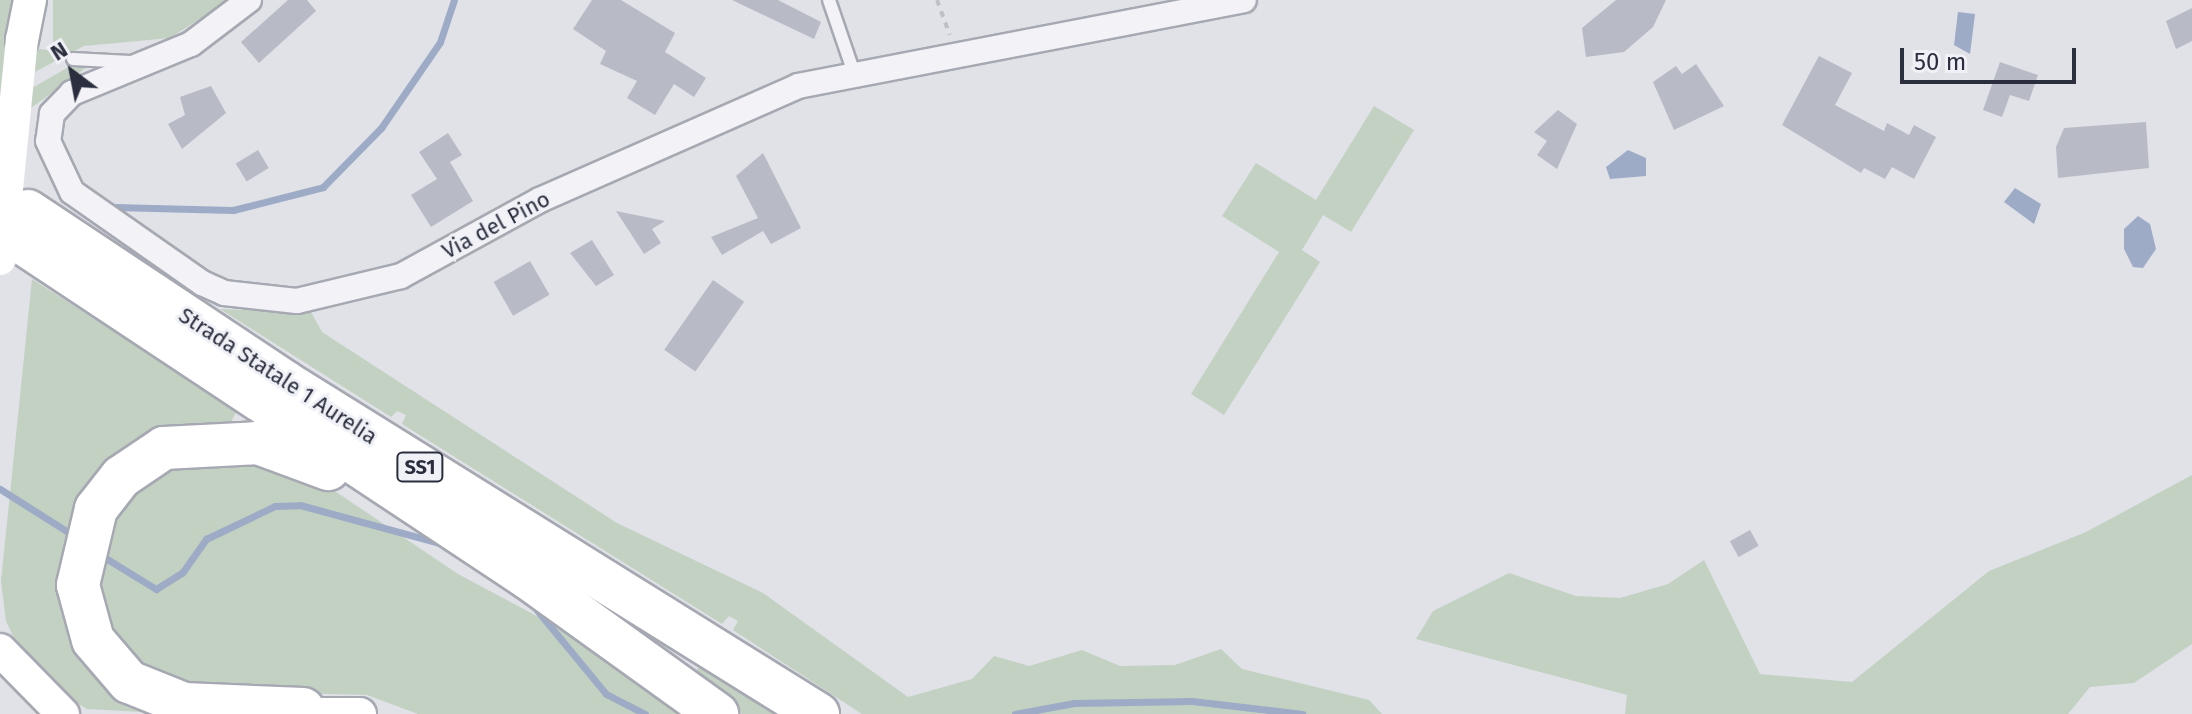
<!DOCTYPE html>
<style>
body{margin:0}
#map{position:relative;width:2192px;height:714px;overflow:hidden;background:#e0e2e8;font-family:"Fira Sans",sans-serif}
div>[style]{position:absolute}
.green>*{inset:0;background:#c3d1c2}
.water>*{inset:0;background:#9eabc6}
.stream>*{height:7px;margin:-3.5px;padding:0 3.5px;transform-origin:3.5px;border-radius:3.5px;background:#9eabc6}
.building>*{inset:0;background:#b8bbc5;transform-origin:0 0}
.path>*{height:4px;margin-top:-2px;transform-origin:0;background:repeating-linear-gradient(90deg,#bfc0c7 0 6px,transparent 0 12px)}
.roads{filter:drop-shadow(2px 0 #a6a8b2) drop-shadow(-2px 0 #a6a8b2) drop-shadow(0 2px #a6a8b2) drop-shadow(0 -2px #a6a8b2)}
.lane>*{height:12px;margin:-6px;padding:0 6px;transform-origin:6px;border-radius:6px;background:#f3f3f7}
.street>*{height:24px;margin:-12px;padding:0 12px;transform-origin:12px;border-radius:12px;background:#f3f3f7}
.secondary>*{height:32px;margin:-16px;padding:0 16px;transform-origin:16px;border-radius:16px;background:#fff}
.highway>*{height:42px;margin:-21px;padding:0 21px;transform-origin:21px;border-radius:21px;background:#fff}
.secondary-bridge>*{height:32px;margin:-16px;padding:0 16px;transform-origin:16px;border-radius:16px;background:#fff}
span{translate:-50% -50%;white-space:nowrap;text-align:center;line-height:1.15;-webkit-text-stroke:6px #f0f1f6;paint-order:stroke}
.shield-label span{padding:2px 6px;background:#f0f1f6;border:2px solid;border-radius:6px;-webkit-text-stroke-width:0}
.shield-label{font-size:20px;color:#2a2e3e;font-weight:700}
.street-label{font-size:22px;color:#2a2e3e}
.north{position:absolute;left:32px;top:32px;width:80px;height:80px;-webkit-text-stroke:6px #f0f1f6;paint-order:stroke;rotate:328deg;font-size:22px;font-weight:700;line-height:32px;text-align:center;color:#2a2e3e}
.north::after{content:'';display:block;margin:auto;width:28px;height:36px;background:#2a2e3e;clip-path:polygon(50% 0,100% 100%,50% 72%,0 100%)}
.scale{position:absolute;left:1900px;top:48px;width:176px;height:36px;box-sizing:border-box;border:4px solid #2a2e3e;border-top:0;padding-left:10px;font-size:24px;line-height:28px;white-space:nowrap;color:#2a2e3e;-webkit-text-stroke:6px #f0f1f6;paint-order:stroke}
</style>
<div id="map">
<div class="green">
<i style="clip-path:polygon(0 0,11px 0,8px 44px,53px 51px,53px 0,229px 0,170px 38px,84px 46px,29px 75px,34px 87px,72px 65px,87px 67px,27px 111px,0 158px)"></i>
<i style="clip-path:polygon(1374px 106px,1414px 130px,1351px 232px,1323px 215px,1302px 250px,1320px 262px,1224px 415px,1191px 394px,1279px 252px,1222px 216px,1256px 163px,1316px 200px)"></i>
<i style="clip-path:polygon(32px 279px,237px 410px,230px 424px,77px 517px,63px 555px,64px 595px,179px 714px,87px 709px,60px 693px,20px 651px,6px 621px,1px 581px)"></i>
<i style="clip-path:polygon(220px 309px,311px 312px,322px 332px,617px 523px,763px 593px,908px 697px,972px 679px,994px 656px,1029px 666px,1082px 650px,1120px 666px,1175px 665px,1221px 649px,1242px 669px,1369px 700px,1382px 714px,862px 714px,733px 630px,738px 621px,729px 616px,722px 624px,402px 424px,406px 415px,397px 411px,391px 417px)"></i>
<i style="clip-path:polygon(245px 455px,317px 479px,458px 574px,563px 630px,684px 714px,418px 714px,367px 695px,170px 690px,116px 649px,95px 592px,115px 510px,161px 467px)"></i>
<i style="clip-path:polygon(2192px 475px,2192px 644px,2134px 683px,2090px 687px,2068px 714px,1625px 714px,1627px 695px,1416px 639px,1433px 611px,1509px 573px,1576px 596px,1620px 598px,1668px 584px,1704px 560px,1760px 674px,1852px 682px,1989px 571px,2086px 532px)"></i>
<i style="clip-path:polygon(702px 661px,783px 714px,742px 714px,693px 676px)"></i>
</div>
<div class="water">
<i style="clip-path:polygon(1958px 12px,1975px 14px,1970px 54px,1954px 45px)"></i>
<i style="clip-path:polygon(1628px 150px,1646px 158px,1646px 176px,1610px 179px,1606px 167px)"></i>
<i style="clip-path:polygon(2015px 188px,2041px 204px,2034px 224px,2004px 202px)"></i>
<i style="clip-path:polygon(2138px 216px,2150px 224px,2156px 249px,2143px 268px,2133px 267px,2124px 249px,2124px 229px)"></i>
</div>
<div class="stream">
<i style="left:114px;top:207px;width:119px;rotate:1.4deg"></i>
<i style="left:233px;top:210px;width:93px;rotate:-14.3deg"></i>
<i style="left:323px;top:187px;width:83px;rotate:-45.5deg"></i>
<i style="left:381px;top:128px;width:104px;rotate:-55.5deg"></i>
<i style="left:440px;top:42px;width:44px;rotate:-71.6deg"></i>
<i style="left:0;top:489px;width:90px;rotate:32.3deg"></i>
<i style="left:99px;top:554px;width:67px;rotate:31.6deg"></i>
<i style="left:156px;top:589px;width:31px;rotate:-32deg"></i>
<i style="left:182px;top:573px;width:42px;rotate:-54.8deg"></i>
<i style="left:206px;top:539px;width:76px;rotate:-25.6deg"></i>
<i style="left:275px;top:506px;width:25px;rotate:-2deg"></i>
<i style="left:300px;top:505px;width:145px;rotate:15.2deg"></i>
<i style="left:536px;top:609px;width:110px;rotate:50.5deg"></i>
<i style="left:606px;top:694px;width:44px;rotate:27.1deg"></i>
<i style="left:1015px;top:714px;width:60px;rotate:-10.6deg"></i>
<i style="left:1074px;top:703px;width:118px;rotate:-1deg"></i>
<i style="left:1192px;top:701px;width:111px;rotate:6.7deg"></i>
</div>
<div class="building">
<i style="clip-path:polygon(288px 0,307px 0,316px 11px,259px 63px,241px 42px)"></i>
<i style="clip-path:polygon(592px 0,621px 0,675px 33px,665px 52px,706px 78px,694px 97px,674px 84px,655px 115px,627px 98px,637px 81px,600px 64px,606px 51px,573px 29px)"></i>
<i style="clip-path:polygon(732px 0,778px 0,821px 22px,814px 39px)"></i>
<i style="clip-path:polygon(1616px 0,1666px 0,1653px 27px,1624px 52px,1586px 57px,1582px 28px)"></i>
<i style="clip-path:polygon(2192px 8px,2192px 41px,2176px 49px,2166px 21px)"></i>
<i style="clip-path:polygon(1819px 56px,1852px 73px,1835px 105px,1884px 131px,1887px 123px,1909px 135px,1914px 125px,1936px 137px,1914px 179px,1892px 167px,1885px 179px,1864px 168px,1861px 173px,1782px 125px)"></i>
<i style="clip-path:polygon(2000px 62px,2038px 75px,2029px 101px,2010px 95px,2002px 117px,1983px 110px)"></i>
<i style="clip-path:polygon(1696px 64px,1724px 106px,1674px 130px,1653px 82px,1676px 66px,1682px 74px)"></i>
<i style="clip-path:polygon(211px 86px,226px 113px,182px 149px,168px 124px,185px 115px,180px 97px)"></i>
<i style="clip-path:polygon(1558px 110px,1577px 124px,1557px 169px,1537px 155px,1547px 141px,1534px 132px)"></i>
<i style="clip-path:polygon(2146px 122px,2149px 168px,2058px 178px,2056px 147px,2064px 128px)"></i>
<i style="clip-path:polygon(448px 133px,462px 155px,450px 162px,473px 201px,431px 227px,411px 195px,437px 179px,419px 152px)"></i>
<i style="left:258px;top:150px;width:21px;height:26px;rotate:59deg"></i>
<i style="clip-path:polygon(763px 153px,801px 228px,771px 244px,763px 231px,722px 255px,711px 237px,758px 218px,736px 176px)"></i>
<i style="clip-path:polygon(616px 211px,665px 221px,652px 229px,661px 243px,644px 254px)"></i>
<i style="clip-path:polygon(592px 240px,614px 275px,596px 286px,570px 253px)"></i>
<i style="left:530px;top:261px;width:39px;height:42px;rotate:60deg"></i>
<i style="left:713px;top:280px;width:38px;height:85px;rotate:35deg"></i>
<i style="left:1750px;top:530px;width:18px;height:23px;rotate:61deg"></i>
</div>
<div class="path">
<i style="left:937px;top:0;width:37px;rotate:70deg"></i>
</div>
<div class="roads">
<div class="lane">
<i style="left:829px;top:0;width:80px;rotate:71.1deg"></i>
<i style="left:73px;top:59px;width:57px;rotate:3deg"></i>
</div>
<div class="street">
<i style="left:249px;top:0;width:73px;rotate:142.8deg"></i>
<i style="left:191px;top:44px;width:129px;rotate:157.6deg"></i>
<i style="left:72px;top:93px;width:29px;rotate:134deg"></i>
<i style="left:52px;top:114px;width:27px;rotate:98deg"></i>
<i style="left:48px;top:141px;width:56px;rotate:64.8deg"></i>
<i style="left:72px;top:192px;width:159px;rotate:35deg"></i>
<i style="left:202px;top:283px;width:24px;rotate:24deg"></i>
<i style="left:224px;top:293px;width:73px;rotate:6.3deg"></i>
<i style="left:297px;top:301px;width:107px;rotate:-13.5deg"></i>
<i style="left:401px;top:276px;width:158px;rotate:-28.7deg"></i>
<i style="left:540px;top:200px;width:282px;rotate:-23.8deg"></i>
<i style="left:798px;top:86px;width:454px;rotate:-10.9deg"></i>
</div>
<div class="secondary">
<i style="left:22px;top:40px;width:41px;rotate:-78.7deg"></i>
<i style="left:0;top:650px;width:90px;rotate:45.5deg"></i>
<i style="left:286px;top:714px;width:74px"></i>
</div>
<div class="highway">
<i style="left:28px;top:211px;width:309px;rotate:33.6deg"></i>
<i style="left:285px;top:382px;width:628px;rotate:31.92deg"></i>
<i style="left:24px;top:244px;width:605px;rotate:33.53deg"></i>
<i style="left:528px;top:578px;width:233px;rotate:35.7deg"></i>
<i style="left:303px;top:709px;width:119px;rotate:-177.6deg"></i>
<i style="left:184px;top:704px;width:59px;rotate:-158.2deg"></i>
<i style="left:129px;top:682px;width:55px;rotate:-130.6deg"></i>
<i style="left:93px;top:640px;width:57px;rotate:-105.3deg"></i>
<i style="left:78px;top:585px;width:78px;rotate:-76.7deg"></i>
<i style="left:96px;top:509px;width:41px;rotate:-52deg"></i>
<i style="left:121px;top:477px;width:52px;rotate:-34deg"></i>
<i style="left:164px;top:448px;width:94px;rotate:-3deg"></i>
<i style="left:258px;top:443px;width:75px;rotate:20.4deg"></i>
</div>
</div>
<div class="secondary-bridge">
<i style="left:0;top:259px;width:220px;rotate:-84.3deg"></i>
</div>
<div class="shield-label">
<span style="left:420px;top:467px">SS1</span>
</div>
<div class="street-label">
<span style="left:496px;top:225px;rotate:-28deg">Via del Pino</span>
<span style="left:278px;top:376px;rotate:33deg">Strada Statale 1 Aurelia</span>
</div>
<div class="north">N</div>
<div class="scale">50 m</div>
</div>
